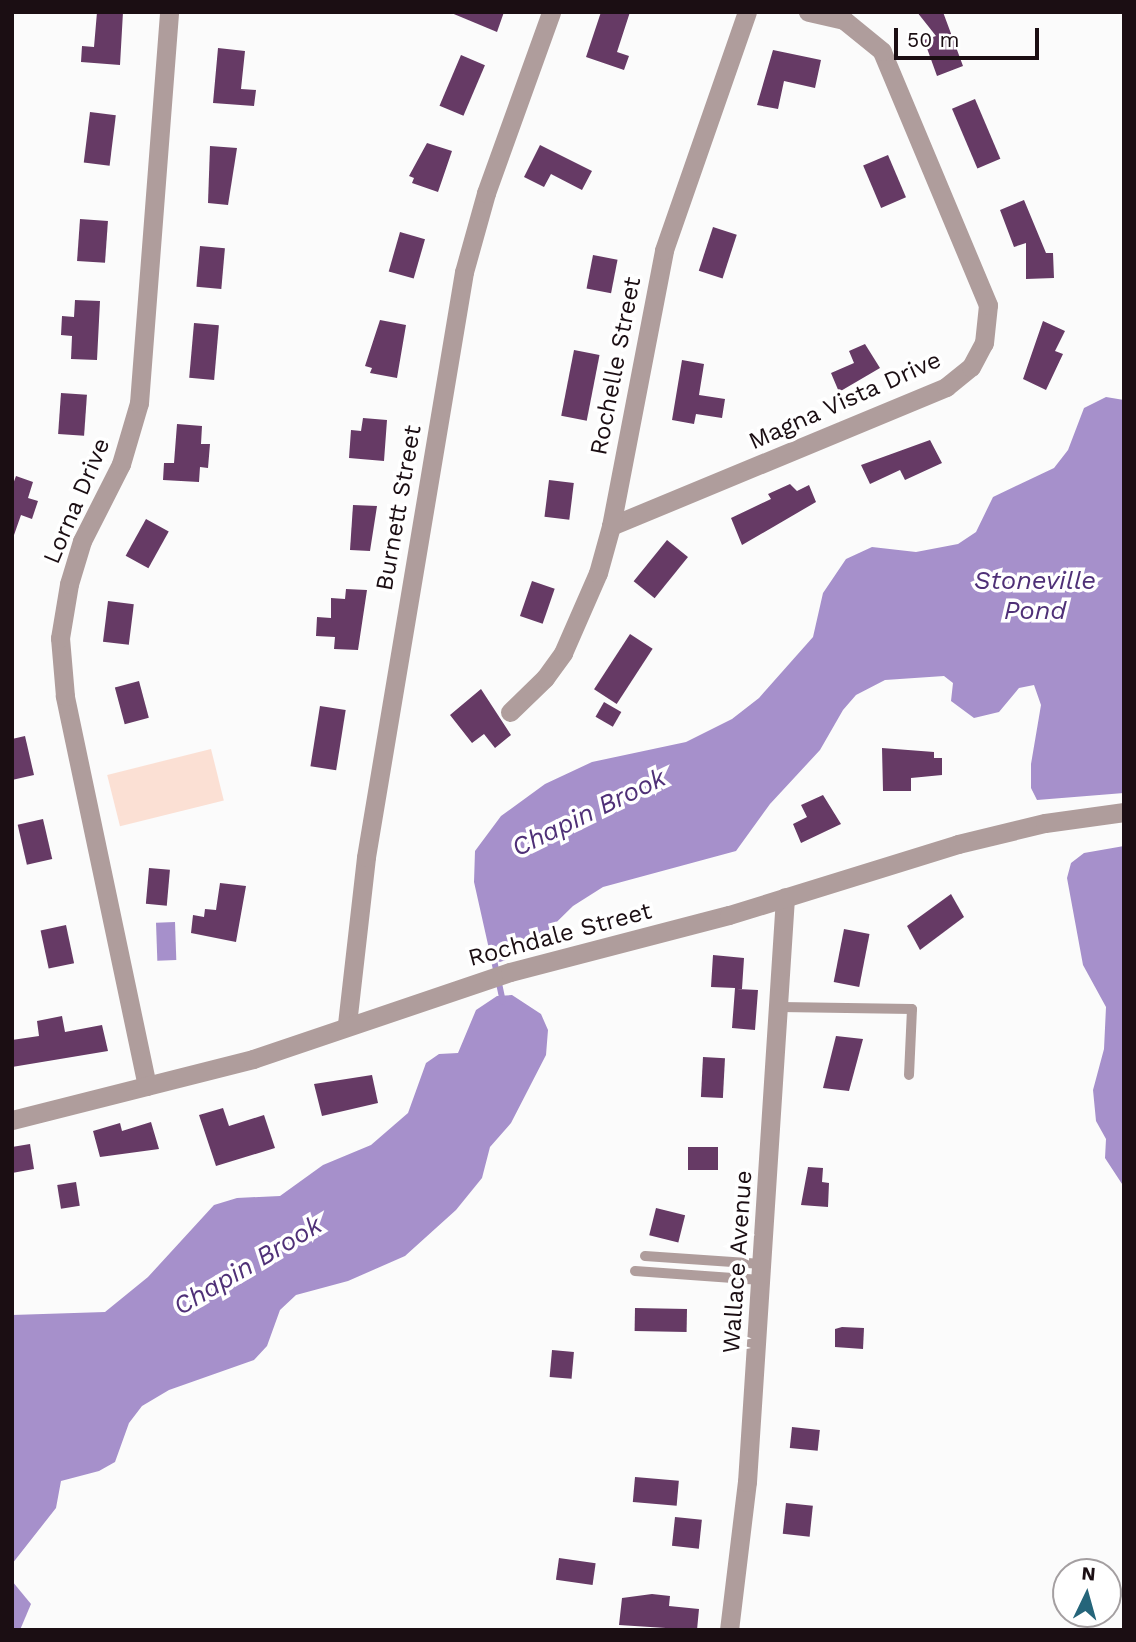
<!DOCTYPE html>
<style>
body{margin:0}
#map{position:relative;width:1136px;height:1642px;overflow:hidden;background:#fbfbfb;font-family:"Work Sans",sans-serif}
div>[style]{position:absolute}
.green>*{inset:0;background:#fbe0d4;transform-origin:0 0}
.water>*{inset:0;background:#a690cb;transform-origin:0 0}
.stream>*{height:6px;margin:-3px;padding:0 3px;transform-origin:3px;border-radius:3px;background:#a690cb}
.building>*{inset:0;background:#663a65;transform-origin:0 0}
.service>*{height:10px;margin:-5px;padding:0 5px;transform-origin:5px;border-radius:5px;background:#af9d9c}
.minor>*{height:19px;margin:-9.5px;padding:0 9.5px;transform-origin:9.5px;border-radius:9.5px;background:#af9d9c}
.tertiary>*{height:19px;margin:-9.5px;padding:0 9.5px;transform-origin:9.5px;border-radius:9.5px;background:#af9d9c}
span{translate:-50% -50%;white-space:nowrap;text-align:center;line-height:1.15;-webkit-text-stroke:7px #fff;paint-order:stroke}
.street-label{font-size:24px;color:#1b0e13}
.water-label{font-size:26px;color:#4f3077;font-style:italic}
.frame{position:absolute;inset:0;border:14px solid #1b0e13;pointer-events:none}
.north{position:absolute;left:1052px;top:1558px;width:70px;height:70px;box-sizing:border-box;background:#fff;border:2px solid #a49fa1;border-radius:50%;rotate:5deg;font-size:19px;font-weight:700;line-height:28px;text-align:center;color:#1b0e13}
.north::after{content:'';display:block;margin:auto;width:24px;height:32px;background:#25657a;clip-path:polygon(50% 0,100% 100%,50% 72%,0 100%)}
.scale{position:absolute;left:894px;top:28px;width:145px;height:32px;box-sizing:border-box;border:4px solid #1b0e13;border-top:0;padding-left:9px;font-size:21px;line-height:24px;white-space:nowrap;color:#1b0e13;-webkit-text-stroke:5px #fff;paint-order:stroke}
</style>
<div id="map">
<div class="green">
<i style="left:211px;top:749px;width:53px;height:107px;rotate:76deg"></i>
</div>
<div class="water">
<i style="clip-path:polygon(1106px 397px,1124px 400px,1124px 793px,1037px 800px,1031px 788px,1031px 764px,1041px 705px,1034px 685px,1019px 688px,999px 712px,974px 718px,951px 701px,953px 683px,944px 676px,885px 680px,856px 695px,843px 710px,820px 750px,770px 804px,736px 851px,603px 887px,573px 906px,525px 953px,500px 962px,491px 958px,474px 882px,475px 851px,501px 816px,545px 784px,592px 762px,686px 742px,732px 719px,759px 698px,813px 637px,823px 593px,846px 559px,872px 547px,916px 552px,958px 544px,976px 532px,993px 497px,1054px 468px,1068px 450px,1084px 408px)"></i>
<i style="clip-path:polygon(1124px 846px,1124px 1187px,1105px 1158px,1106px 1139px,1096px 1121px,1093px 1090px,1104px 1049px,1106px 1007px,1083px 965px,1067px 878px,1071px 863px,1084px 853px)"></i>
<i style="left:175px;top:922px;width:38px;height:19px;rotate:88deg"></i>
<i style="clip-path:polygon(512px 995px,541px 1014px,548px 1030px,546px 1055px,511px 1123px,490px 1147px,482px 1178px,456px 1210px,405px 1256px,348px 1281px,296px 1295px,280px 1310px,267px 1346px,254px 1360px,169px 1390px,142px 1406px,129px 1423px,115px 1462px,99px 1471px,61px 1481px,56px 1508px,12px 1564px,12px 1315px,105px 1312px,148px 1277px,214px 1205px,237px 1198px,280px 1196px,323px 1165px,371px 1145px,408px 1113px,426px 1063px,439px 1054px,458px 1053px,476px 1010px,497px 996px)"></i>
<i style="clip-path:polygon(12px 1581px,31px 1604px,20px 1630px,12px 1630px)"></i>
</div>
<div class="stream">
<i style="left:492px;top:951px;width:52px;rotate:77.8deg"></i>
</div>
<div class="building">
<i style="clip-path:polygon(97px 12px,123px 12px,120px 65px,81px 62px,82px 46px,94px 47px)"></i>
<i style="clip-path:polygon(449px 12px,504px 12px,497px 32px)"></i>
<i style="clip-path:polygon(601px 12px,630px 12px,617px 52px,629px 56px,624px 70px,586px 57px)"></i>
<i style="clip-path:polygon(917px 12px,943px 12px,963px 66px,937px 76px,924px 40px,936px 36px)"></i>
<i style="clip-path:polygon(218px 48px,245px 51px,241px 89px,256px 90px,254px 106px,213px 103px)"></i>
<i style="clip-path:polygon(773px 50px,821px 60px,815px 88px,784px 81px,778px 109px,757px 105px)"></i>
<i style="left:461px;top:55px;width:26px;height:55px;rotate:23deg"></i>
<i style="left:975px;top:99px;width:65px;height:25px;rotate:67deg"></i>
<i style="left:90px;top:112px;width:26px;height:51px;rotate:7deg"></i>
<i style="clip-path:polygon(427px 143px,452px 151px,438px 192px,412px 183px,414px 178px,409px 176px)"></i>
<i style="clip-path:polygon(540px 145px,592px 171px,582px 190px,551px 174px,544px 187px,524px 177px)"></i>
<i style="clip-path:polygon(210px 146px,237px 148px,228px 205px,208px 203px)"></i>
<i style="left:888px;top:155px;width:46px;height:27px;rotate:67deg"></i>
<i style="clip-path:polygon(1024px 200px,1046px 253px,1053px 253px,1054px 278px,1026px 279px,1026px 243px,1014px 247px,1000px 210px)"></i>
<i style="left:80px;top:219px;width:28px;height:42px;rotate:4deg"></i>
<i style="left:713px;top:227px;width:25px;height:46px;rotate:18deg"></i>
<i style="left:400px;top:232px;width:26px;height:41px;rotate:16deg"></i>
<i style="left:200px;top:246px;width:25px;height:41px;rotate:5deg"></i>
<i style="left:593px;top:255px;width:25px;height:34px;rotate:11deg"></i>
<i style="clip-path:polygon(75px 300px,100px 301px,97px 360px,71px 359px,72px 336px,61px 335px,62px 316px,74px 317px)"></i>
<i style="clip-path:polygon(380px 320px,406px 325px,397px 378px,370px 373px,372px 368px,365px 366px)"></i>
<i style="clip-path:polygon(1043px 321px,1065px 331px,1055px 351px,1063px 354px,1046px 390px,1023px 379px)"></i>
<i style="left:194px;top:323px;width:25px;height:55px;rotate:5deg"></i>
<i style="clip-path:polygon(865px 344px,880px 368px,839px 392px,831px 373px,854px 363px,849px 351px)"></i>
<i style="left:574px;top:350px;width:26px;height:67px;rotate:11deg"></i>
<i style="clip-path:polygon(682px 360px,704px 364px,699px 395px,725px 399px,722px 418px,696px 414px,694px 424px,672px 420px)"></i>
<i style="left:61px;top:393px;width:26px;height:41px;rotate:4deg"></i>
<i style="clip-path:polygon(363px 418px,387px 420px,384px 461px,349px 458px,351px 430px,361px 431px)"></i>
<i style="clip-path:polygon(177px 424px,202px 426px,201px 444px,210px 444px,208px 468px,200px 467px,199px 482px,163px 480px,164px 463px,174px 463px)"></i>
<i style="clip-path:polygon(930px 440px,942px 463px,905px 480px,900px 470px,870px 484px,861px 465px)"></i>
<i style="clip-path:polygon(16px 476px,33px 482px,28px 498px,38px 501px,32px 519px,21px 515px,14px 535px,12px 487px)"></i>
<i style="left:549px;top:480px;width:25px;height:37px;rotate:7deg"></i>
<i style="clip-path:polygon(790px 484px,797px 491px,809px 485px,816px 502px,742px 545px,731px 518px,771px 499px,768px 494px)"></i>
<i style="clip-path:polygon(353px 505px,377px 506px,370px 551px,350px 550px)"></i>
<i style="left:146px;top:519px;width:26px;height:42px;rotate:29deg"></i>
<i style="left:667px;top:540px;width:27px;height:53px;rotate:39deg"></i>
<i style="left:532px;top:581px;width:24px;height:37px;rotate:19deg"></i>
<i style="clip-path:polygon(346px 589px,367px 590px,358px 650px,334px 649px,335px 637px,316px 636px,317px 617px,331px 618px,331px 598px,345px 599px)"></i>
<i style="left:108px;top:601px;width:26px;height:41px;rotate:7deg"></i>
<i style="left:630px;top:634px;width:27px;height:66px;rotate:33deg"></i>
<i style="left:139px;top:681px;width:38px;height:25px;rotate:75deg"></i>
<i style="clip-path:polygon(481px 689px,511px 735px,495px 748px,484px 734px,472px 743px,450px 715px)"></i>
<i style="left:604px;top:702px;width:20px;height:17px;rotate:30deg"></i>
<i style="left:320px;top:706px;width:26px;height:61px;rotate:9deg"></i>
<i style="clip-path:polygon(25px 736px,34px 775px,12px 780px,12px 739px)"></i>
<i style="clip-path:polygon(882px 748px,934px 752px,934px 758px,942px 758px,942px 775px,911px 778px,911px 791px,883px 791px)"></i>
<i style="clip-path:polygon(823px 795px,841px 824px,801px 843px,793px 824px,807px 817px,801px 805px)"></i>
<i style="left:43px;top:819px;width:41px;height:26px;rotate:77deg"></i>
<i style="left:149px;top:868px;width:21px;height:36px;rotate:5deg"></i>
<i style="clip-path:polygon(220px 883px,246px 886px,236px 942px,191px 933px,193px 915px,204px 917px,205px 909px,216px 910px)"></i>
<i style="clip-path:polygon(951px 894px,964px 917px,920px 950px,907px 926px)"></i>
<i style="left:66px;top:925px;width:39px;height:26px;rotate:78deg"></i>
<i style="left:844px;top:929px;width:26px;height:54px;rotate:11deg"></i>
<i style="clip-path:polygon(713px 955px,744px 958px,742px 989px,737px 989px,758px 990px,755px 1030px,732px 1028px,735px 988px,711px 987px)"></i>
<i style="clip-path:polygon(62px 1016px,65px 1032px,102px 1025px,108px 1051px,12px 1067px,12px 1040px,39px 1036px,37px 1021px)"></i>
<i style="clip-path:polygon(836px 1036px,863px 1039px,849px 1091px,823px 1088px)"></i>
<i style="left:703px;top:1057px;width:22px;height:40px;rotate:3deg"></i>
<i style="clip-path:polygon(372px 1075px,378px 1103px,322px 1116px,314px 1084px)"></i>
<i style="clip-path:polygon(223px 1108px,229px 1126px,264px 1115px,275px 1148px,216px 1166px,199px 1115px)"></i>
<i style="clip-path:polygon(151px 1122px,159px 1149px,100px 1157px,93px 1131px,120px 1123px,122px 1131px)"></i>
<i style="clip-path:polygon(30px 1144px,34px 1169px,12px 1173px,12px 1147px)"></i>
<i style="left:688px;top:1147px;width:30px;height:23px"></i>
<i style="clip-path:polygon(808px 1167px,823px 1168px,822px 1182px,829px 1183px,828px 1207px,801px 1205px)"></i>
<i style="left:76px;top:1182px;width:24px;height:19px;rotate:81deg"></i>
<i style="left:656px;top:1208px;width:30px;height:28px;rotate:14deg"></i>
<i style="left:635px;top:1308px;width:52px;height:23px;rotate:1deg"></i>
<i style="clip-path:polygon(842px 1327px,864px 1328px,863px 1349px,835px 1347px,835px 1329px)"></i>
<i style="left:552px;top:1350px;width:22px;height:27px;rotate:5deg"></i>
<i style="left:792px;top:1427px;width:28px;height:21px;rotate:6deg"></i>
<i style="left:635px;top:1477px;width:44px;height:25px;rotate:5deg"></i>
<i style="left:786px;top:1503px;width:27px;height:31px;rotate:6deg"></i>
<i style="left:675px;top:1517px;width:27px;height:29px;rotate:6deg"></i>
<i style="left:559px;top:1558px;width:37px;height:22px;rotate:8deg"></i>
<i style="clip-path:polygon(652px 1594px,670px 1596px,669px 1606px,699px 1609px,697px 1630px,619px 1625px,622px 1598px)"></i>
</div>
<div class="service">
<i style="left:781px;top:1007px;width:131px;rotate:0.9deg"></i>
<i style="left:912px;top:1009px;width:66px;rotate:92.6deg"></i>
<i style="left:645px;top:1256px;width:117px;rotate:3.9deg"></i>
<i style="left:635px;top:1271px;width:126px;rotate:4.1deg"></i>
</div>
<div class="minor">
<i style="left:611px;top:526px;width:363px;rotate:-22.5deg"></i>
<i style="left:946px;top:387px;width:32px;rotate:-39deg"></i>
<i style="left:971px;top:367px;width:27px;rotate:-62deg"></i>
<i style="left:984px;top:343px;width:38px;rotate:-84deg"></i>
<i style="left:988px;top:305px;width:275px;rotate:-112.7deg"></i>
<i style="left:882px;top:51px;width:49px;rotate:-140.8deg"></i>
<i style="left:844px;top:20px;width:37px;rotate:-167deg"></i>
<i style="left:510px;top:712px;width:49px;rotate:-44.2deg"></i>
<i style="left:545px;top:678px;width:31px;rotate:-54deg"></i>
<i style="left:563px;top:653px;width:87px;rotate:-66.4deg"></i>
<i style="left:598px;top:573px;width:49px;rotate:-74.5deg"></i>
<i style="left:611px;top:526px;width:281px;rotate:-79.1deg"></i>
<i style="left:664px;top:250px;width:252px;rotate:-70.8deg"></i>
<i style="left:347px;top:1024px;width:168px;rotate:-83.5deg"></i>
<i style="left:366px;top:857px;width:593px;rotate:-80.49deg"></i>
<i style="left:464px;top:272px;width:82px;rotate:-74.4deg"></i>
<i style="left:486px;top:193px;width:192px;rotate:-70.2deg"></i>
<i style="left:147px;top:1086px;width:399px;rotate:-101.9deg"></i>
<i style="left:65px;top:696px;width:58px;rotate:-94.9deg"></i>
<i style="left:60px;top:638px;width:55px;rotate:-80.5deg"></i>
<i style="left:69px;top:584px;width:45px;rotate:-73.2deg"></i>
<i style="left:82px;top:541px;width:86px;rotate:-63.1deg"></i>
<i style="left:121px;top:464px;width:64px;rotate:-73.6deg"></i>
<i style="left:139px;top:403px;width:392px;rotate:-85.6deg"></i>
<i style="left:729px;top:1630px;width:149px;rotate:-83.1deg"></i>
<i style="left:747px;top:1482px;width:586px;rotate:-86.28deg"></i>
</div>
<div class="tertiary">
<i style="left:12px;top:1120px;width:249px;rotate:-14.2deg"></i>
<i style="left:253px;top:1059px;width:271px;rotate:-18.7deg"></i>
<i style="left:510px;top:972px;width:226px;rotate:-14.6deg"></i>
<i style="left:729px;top:915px;width:240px;rotate:-17.2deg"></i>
<i style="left:958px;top:844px;width:89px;rotate:-13.6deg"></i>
<i style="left:1045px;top:823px;width:80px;rotate:-7.9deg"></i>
</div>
<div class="street-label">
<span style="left:616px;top:366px;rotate:-79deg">Rochelle Street</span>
<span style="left:845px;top:401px;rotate:-24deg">Magna Vista Drive</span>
<span style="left:77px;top:501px;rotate:-67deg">Lorna Drive</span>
<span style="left:399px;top:508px;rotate:-80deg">Burnett Street</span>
<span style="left:560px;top:935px;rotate:-15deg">Rochdale Street</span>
<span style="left:738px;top:1262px;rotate:-86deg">Wallace Avenue</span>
</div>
<div class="water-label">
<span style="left:1035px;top:596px">Stoneville<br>Pond</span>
<span style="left:589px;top:813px;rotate:-26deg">Chapin Brook</span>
<span style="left:248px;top:1266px;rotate:-31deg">Chapin Brook</span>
</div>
<div class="frame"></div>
<div class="north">N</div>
<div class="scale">50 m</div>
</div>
